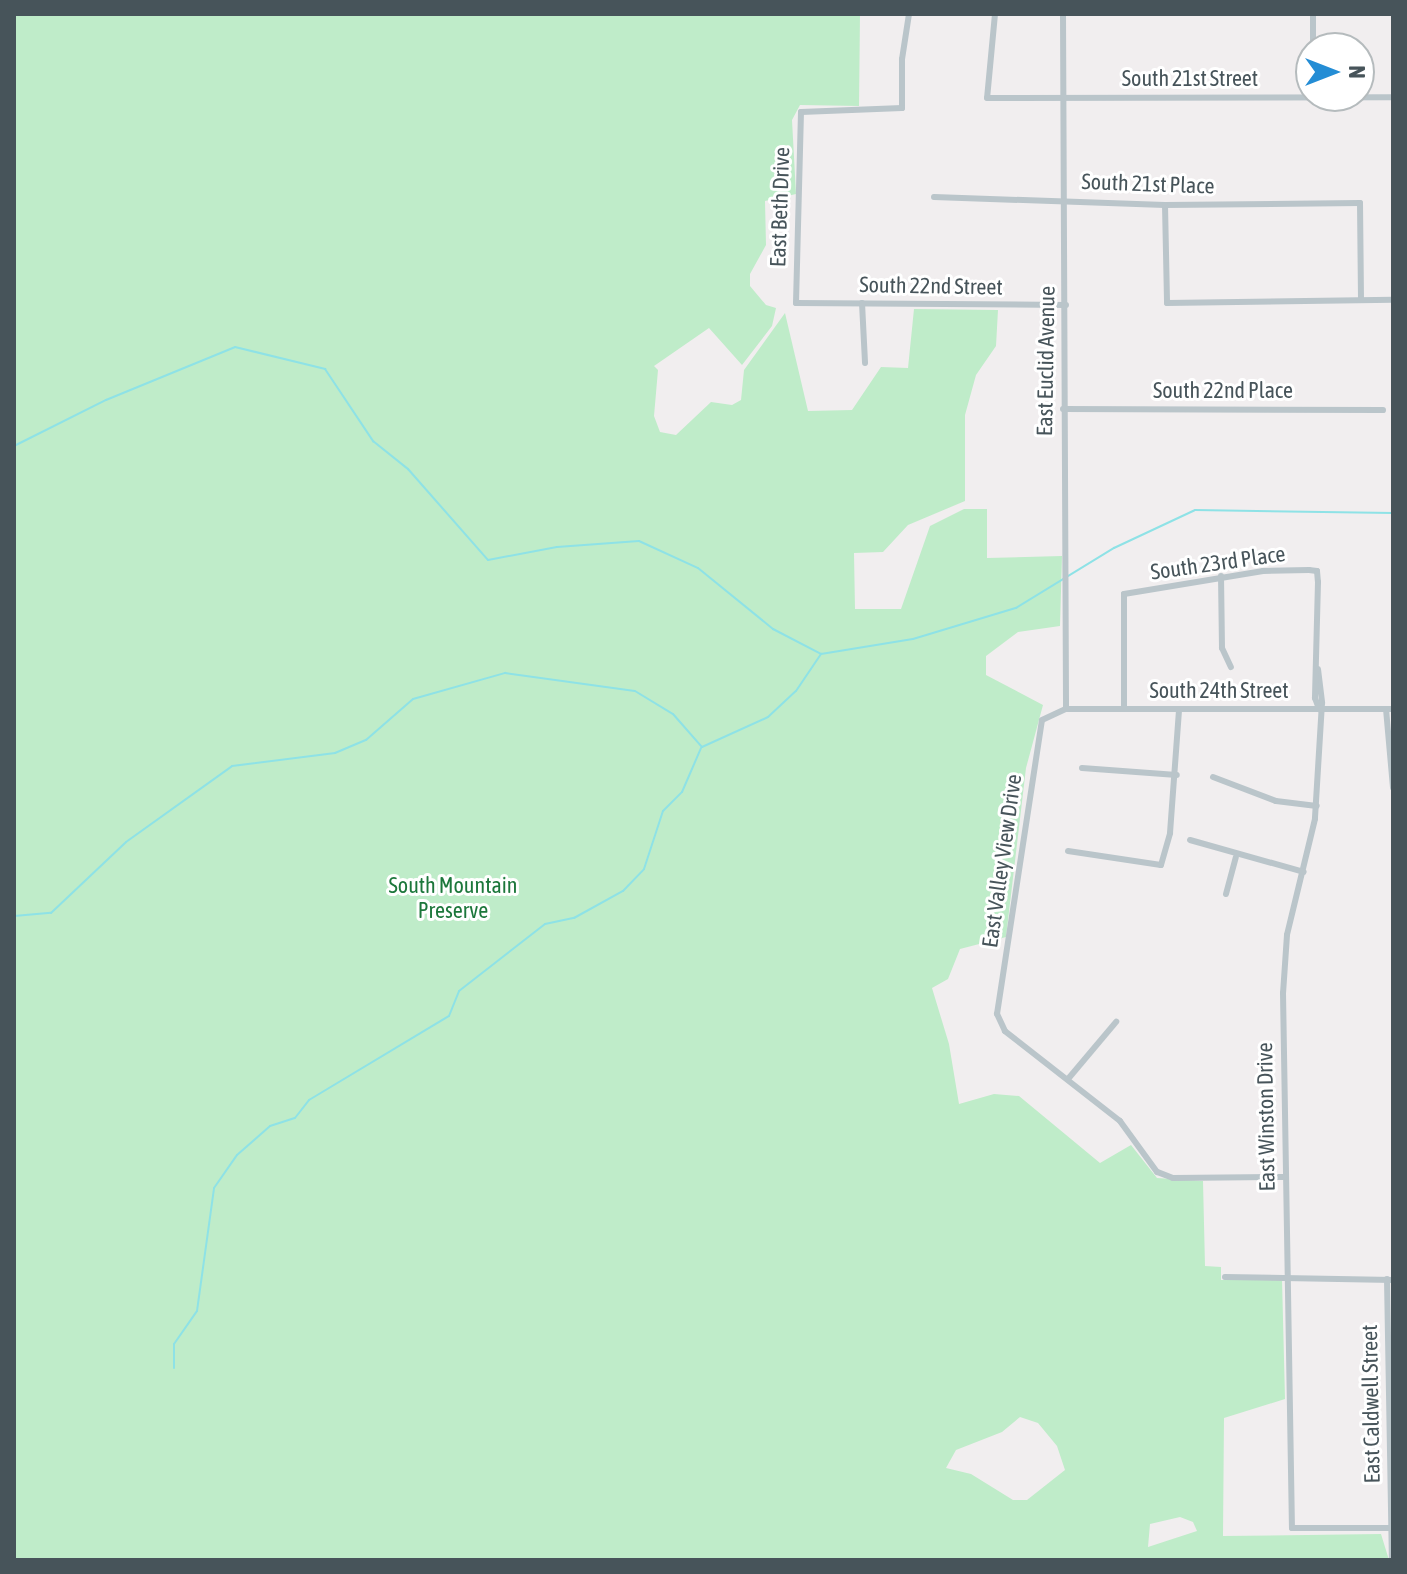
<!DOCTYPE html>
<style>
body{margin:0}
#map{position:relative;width:1407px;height:1574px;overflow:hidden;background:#f1eeef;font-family:"Asap Condensed",sans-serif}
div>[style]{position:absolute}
.green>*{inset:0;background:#bfecc9}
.stream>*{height:2px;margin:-1px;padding:0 1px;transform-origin:1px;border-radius:1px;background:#8ee2e6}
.minor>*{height:6px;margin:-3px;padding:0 3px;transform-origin:3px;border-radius:3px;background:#bac5ca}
span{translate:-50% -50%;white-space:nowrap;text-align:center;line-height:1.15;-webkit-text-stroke:6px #fff;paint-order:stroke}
.street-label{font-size:22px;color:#47545a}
.park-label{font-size:22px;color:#1c773b}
.frame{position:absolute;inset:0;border:16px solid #47545a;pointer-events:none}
.north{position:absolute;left:1295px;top:32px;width:80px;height:80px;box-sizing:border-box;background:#fff;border:2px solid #b5bbbd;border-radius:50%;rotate:90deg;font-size:22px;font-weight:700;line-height:32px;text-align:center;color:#47545a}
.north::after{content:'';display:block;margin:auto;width:28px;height:36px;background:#248dd5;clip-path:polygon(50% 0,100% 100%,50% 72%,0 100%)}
</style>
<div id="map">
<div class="green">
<i style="clip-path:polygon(evenodd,14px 14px,860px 14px,859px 106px,800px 105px,792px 120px,796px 194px,765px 201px,766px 245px,750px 274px,750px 286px,766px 305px,776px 308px,772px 326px,742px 365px,709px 328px,654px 366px,658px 370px,654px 416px,660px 432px,676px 435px,711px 402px,732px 405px,741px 400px,744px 370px,785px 313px,808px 411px,852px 410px,881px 367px,908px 368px,914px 309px,998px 310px,996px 346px,976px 375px,965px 415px,965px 501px,908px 525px,883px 552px,854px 553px,855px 609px,901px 609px,930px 526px,964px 509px,987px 509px,987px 558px,1062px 556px,1060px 626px,1018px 632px,986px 656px,986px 675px,1043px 705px,1026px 768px,1006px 937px,960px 949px,948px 979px,932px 988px,949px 1044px,959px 1104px,994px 1094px,1019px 1096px,1100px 1163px,1131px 1145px,1157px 1178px,1203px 1181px,1205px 1266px,1221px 1267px,1221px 1280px,1282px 1279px,1285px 1399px,1224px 1418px,1223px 1536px,1381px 1534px,1389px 1560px,14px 1560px,14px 14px,1020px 1417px,1038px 1423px,1057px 1446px,1065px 1470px,1027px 1500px,1013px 1500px,971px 1474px,946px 1468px,956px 1450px,1002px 1432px,1020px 1417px,14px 14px,1180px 1517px,1193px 1522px,1197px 1531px,1148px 1547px,1150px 1524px,1180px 1517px)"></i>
</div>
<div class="stream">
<i style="left:14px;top:446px;width:103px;rotate:-26.6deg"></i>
<i style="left:106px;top:400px;width:139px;rotate:-22.3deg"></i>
<i style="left:235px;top:347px;width:93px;rotate:13.7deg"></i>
<i style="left:325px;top:369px;width:87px;rotate:56.3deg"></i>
<i style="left:373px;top:441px;width:45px;rotate:38.7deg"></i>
<i style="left:408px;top:469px;width:121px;rotate:48.7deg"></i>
<i style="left:488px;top:560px;width:70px;rotate:-10.7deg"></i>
<i style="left:557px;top:547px;width:82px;rotate:-4.2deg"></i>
<i style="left:639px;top:541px;width:65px;rotate:24.6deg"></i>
<i style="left:698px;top:568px;width:97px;rotate:39.1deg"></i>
<i style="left:773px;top:629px;width:54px;rotate:27.5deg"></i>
<i style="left:821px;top:654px;width:93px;rotate:-9.3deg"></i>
<i style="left:913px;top:639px;width:108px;rotate:-16.8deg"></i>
<i style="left:1016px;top:608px;width:115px;rotate:-31.5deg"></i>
<i style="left:1114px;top:548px;width:89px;rotate:-25.1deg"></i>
<i style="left:1195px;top:510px;width:198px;rotate:0.9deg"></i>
<i style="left:14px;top:916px;width:37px;rotate:-5deg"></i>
<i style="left:51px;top:913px;width:103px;rotate:-43.4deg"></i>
<i style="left:126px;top:842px;width:130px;rotate:-35.6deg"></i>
<i style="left:232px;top:766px;width:104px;rotate:-7.2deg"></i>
<i style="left:335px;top:753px;width:34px;rotate:-23deg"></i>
<i style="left:366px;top:740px;width:62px;rotate:-41.1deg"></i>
<i style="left:413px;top:699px;width:96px;rotate:-15.8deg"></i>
<i style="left:505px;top:673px;width:131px;rotate:7.9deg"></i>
<i style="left:635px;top:691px;width:44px;rotate:31.2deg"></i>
<i style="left:673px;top:714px;width:44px;rotate:48.7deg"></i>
<i style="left:702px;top:747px;width:72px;rotate:-24.4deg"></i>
<i style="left:768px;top:717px;width:38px;rotate:-43deg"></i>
<i style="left:796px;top:691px;width:45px;rotate:-56deg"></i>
<i style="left:174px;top:1368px;width:24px;rotate:-90deg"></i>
<i style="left:174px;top:1344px;width:40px;rotate:-55.1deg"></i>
<i style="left:197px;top:1311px;width:124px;rotate:-82.1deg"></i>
<i style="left:214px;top:1188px;width:40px;rotate:-55.1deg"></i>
<i style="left:237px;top:1155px;width:44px;rotate:-41.3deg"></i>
<i style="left:270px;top:1126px;width:26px;rotate:-18deg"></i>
<i style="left:295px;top:1118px;width:23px;rotate:-52deg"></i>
<i style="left:309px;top:1100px;width:163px;rotate:-31deg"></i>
<i style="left:449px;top:1016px;width:27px;rotate:-68deg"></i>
<i style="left:459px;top:991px;width:109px;rotate:-37.9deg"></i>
<i style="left:545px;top:924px;width:30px;rotate:-12deg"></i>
<i style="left:574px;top:918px;width:56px;rotate:-28.9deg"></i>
<i style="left:623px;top:891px;width:30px;rotate:-46deg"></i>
<i style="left:644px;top:869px;width:61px;rotate:-71.9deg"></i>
<i style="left:663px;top:811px;width:27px;rotate:-45deg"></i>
<i style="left:682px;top:792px;width:48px;rotate:-66.6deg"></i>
</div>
<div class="minor">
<i style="left:909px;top:14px;width:46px;rotate:98.8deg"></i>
<i style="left:902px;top:59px;width:49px;rotate:90deg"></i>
<i style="left:902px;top:108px;width:101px;rotate:177.7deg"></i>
<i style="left:801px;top:112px;width:191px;rotate:91.5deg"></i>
<i style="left:796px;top:303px;width:270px;rotate:0.4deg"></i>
<i style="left:995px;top:14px;width:84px;rotate:95.4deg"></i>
<i style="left:987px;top:98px;width:406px;rotate:-0.1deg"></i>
<i style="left:1063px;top:14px;width:695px;rotate:89.75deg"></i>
<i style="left:1313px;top:48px;width:34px;rotate:-90deg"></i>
<i style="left:934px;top:197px;width:231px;rotate:2deg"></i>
<i style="left:1165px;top:205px;width:195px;rotate:-0.6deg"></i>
<i style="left:1360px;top:203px;width:97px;rotate:89.4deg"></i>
<i style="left:1165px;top:205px;width:98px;rotate:88.8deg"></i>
<i style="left:1167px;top:303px;width:226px;rotate:-0.8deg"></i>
<i style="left:862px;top:303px;width:60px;rotate:87.1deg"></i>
<i style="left:1063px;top:409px;width:320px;rotate:0.2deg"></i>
<i style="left:1221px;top:576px;width:72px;rotate:89.2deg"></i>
<i style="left:1222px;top:648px;width:21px;rotate:65deg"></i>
<i style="left:1318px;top:669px;width:34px;rotate:83deg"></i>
<i style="left:1322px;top:703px;width:116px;rotate:93.5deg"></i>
<i style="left:1315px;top:819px;width:119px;rotate:103.6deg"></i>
<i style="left:1287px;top:935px;width:58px;rotate:93.9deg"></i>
<i style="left:1283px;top:993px;width:535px;rotate:89.04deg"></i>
<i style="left:1292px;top:1528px;width:101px"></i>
<i style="left:1124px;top:709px;width:115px;rotate:-90deg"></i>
<i style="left:1124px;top:594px;width:141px;rotate:-9.4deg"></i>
<i style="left:1263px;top:571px;width:46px;rotate:-1.2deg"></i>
<i style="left:1309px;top:570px;width:8px;rotate:7deg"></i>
<i style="left:1317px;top:571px;width:11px;rotate:85deg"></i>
<i style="left:1318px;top:582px;width:116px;rotate:91.5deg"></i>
<i style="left:1315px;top:698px;width:12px;rotate:70deg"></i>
<i style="left:1386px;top:709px;width:79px;rotate:84.9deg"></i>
<i style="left:1082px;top:768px;width:95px;rotate:4.2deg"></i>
<i style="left:1213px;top:777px;width:67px;rotate:20.9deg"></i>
<i style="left:1276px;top:801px;width:41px;rotate:7deg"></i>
<i style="left:1190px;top:840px;width:118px;rotate:15.7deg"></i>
<i style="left:1068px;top:851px;width:94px;rotate:8.6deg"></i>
<i style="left:1161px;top:865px;width:33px;rotate:-74deg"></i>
<i style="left:1170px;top:833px;width:124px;rotate:-85.8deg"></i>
<i style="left:1226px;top:894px;width:38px;rotate:-75deg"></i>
<i style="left:1068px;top:1079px;width:75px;rotate:-49.9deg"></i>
<i style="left:1284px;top:1177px;width:111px;rotate:179.5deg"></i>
<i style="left:1173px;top:1178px;width:17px;rotate:-159deg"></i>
<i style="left:1157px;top:1172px;width:63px;rotate:-126deg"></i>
<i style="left:1120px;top:1121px;width:146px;rotate:-142deg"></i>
<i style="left:1005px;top:1031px;width:19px;rotate:-115deg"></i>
<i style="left:997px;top:1014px;width:297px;rotate:-81.3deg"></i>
<i style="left:1042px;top:720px;width:26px;rotate:-25deg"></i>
<i style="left:1066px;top:709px;width:327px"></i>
<i style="left:1225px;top:1277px;width:168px;rotate:1deg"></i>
<i style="left:1387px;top:1279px;width:281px;rotate:89deg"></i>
</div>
<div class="street-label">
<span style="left:1190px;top:79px">South 21st Street</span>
<span style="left:1148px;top:184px;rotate:2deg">South 21st Place</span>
<span style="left:780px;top:207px;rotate:-88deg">East Beth Drive</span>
<span style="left:931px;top:286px;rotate:1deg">South 22nd Street</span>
<span style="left:1046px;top:361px;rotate:-89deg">East Euclid Avenue</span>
<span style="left:1223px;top:391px">South 22nd Place</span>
<span style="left:1218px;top:563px;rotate:-8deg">South 23rd Place</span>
<span style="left:1219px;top:691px">South 24th Street</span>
<span style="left:1002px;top:861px;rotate:-82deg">East Valley View Drive</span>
<span style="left:1266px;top:1117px;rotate:-91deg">East Winston Drive</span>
<span style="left:1371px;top:1404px;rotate:-91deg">East Caldwell Street</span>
</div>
<div class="park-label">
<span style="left:453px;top:898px">South Mountain<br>Preserve</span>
</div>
<div class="frame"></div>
<div class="north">N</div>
</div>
